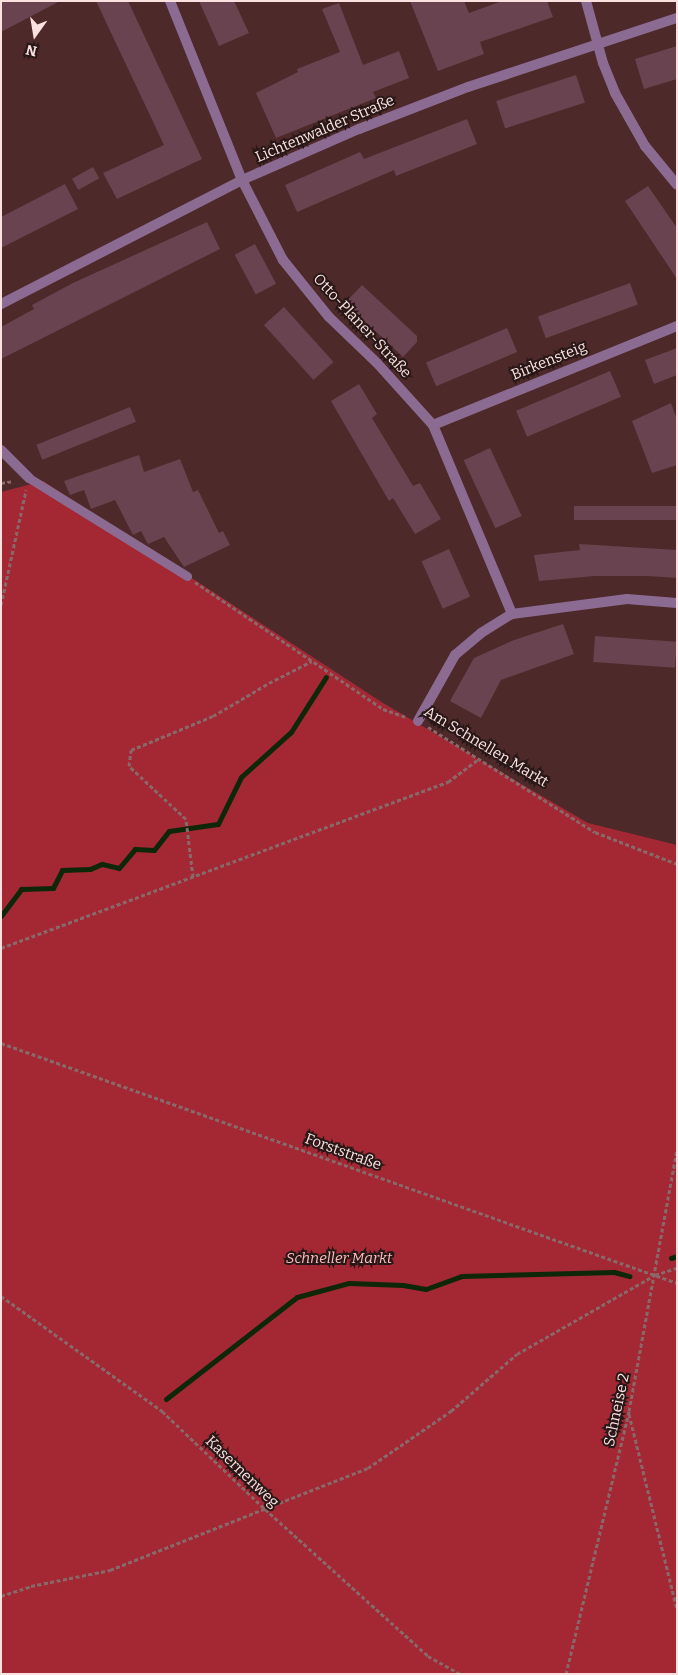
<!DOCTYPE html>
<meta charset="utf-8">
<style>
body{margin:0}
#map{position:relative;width:678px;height:1675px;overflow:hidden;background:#4d2929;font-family:Bitter,serif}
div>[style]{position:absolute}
.forest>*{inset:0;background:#a32834}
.stream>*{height:5px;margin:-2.5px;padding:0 2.5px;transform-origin:2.5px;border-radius:2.5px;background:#0d2708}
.building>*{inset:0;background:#69434f;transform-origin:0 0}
.path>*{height:3px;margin-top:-1.5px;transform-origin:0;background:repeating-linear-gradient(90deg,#886868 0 4px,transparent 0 6.5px)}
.service>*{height:9px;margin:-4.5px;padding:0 4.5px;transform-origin:4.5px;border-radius:4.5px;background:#8c6b93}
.minor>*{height:10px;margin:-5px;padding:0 5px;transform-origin:5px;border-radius:5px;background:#8c6b93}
span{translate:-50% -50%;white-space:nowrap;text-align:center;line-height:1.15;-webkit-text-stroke:4px #281717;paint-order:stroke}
.street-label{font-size:15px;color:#fbe2e1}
.park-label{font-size:15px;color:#febdbc;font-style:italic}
.frame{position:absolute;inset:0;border:2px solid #fbe2e1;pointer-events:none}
.north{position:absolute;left:10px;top:10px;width:50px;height:50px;-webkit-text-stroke:4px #281717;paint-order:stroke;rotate:193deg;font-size:14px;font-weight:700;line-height:20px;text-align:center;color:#fbe2e1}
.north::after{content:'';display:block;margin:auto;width:18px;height:22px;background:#fbe2e1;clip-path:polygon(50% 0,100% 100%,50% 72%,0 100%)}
</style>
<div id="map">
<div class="forest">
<i style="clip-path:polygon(43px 481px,383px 703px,588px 823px,677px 845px,677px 1674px,1px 1674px,1px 492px)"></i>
</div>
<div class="stream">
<i style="left:1px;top:916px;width:34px;rotate:-53deg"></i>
<i style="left:21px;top:889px;width:32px;rotate:-2deg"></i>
<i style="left:53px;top:888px;width:20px;rotate:-63deg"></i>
<i style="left:62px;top:870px;width:28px;rotate:-2deg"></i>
<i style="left:90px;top:869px;width:13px;rotate:-23deg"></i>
<i style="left:102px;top:864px;width:17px;rotate:13deg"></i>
<i style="left:119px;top:868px;width:25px;rotate:-50deg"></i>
<i style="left:135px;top:849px;width:19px;rotate:3deg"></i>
<i style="left:154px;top:850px;width:24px;rotate:-52deg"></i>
<i style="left:169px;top:831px;width:49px;rotate:-8.1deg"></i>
<i style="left:218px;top:824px;width:52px;rotate:-63.9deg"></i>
<i style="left:241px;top:777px;width:67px;rotate:-42deg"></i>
<i style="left:291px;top:732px;width:65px;rotate:-57.5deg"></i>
<i style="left:671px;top:1258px;width:6px;rotate:-18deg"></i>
<i style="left:166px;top:1399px;width:166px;rotate:-37.9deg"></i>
<i style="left:297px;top:1297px;width:54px;rotate:-15.1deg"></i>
<i style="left:349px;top:1283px;width:54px;rotate:2.1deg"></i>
<i style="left:403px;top:1285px;width:23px;rotate:10deg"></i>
<i style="left:426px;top:1289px;width:37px;rotate:-20deg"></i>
<i style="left:461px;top:1276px;width:153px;rotate:-1.5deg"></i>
<i style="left:614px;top:1272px;width:16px;rotate:15deg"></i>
</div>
<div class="building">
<i style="clip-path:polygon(1px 1px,60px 1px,1px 32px)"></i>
<i style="clip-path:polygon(96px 1px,128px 1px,202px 159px,117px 199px,103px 173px,164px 145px)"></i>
<i style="clip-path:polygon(199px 1px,234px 1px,249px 33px,219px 46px)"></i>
<i style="clip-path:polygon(410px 1px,464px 1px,469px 13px,502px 1px,547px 1px,553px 17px,480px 42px,484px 54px,438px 71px)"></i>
<i style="clip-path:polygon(339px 3px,363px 65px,399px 51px,409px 78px,373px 92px,376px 98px,276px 138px,256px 93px,298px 72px,297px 69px,340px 52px,322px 9px)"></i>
<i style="clip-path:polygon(677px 46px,677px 79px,644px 89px,635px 59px)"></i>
<i style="left:576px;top:75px;width:29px;height:84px;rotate:72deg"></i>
<i style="clip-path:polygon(467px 119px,477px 144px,396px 176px,394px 170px,297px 212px,285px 185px,360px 152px,364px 159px)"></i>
<i style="left:93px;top:167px;width:13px;height:24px;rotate:61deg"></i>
<i style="clip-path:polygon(65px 184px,78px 209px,1px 248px,1px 217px)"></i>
<i style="clip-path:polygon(648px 186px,677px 228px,677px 279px,625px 201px)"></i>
<i style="clip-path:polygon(207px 222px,220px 249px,1px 359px,1px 327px,34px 309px,32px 305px,73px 283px)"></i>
<i style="left:255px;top:244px;width:45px;height:23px;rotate:62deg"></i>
<i style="left:630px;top:283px;width:23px;height:98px;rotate:70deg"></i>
<i style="clip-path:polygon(362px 285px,417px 336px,417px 342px,403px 357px,345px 303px)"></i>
<i style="left:284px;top:307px;width:74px;height:27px;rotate:48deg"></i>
<i style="left:507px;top:328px;width:26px;height:88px;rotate:67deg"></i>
<i style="clip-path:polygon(677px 348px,677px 375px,654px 384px,645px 360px)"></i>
<i style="left:610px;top:371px;width:28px;height:102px;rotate:67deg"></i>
<i style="clip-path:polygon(359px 384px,377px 414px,372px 418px,413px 486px,420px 483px,441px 519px,415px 534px,393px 498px,389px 501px,331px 401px)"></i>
<i style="clip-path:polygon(671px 403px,677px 420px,677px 465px,652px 473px,632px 421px)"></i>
<i style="left:130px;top:407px;width:16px;height:101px;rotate:68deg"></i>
<i style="left:490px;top:448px;width:75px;height:29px;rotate:65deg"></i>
<i style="clip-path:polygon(139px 455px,144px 472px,180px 459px,193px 492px,198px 490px,219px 533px,223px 531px,230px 545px,184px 567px,164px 537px,148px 544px,141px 531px,133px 535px,115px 500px,91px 509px,84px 490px,70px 495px,64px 481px)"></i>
<i style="left:677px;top:506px;width:14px;height:103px;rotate:90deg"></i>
<i style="clip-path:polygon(579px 544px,677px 550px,677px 578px,648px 576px,595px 576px,539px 581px,534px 555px,580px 550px)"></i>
<i style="left:449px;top:549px;width:52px;height:30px;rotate:66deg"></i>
<i style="clip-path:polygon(563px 624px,574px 654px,501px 680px,481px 718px,450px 701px,474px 658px,514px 640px)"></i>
<i style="left:595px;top:636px;width:82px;height:26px;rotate:4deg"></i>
</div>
<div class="path">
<i style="left:1px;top:483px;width:12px;rotate:-9deg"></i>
<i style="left:195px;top:582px;width:227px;rotate:34deg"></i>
<i style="left:383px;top:709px;width:24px;rotate:19deg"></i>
<i style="left:1px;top:605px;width:118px;rotate:-77.7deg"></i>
<i style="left:428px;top:727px;width:197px;rotate:32.2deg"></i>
<i style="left:595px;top:832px;width:88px;rotate:21.3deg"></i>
<i style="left:193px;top:877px;width:58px;rotate:-96.9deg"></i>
<i style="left:186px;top:819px;width:78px;rotate:-137.1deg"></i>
<i style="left:129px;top:766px;width:16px;rotate:-83deg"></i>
<i style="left:131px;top:750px;width:89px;rotate:-22.5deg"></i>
<i style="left:213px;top:716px;width:65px;rotate:-30.5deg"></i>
<i style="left:269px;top:683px;width:48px;rotate:-27.1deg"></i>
<i style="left:1px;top:948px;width:477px;rotate:-20.4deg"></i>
<i style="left:448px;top:782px;width:39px;rotate:-37deg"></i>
<i style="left:1px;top:1043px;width:717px;rotate:19.55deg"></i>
<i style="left:1px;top:1296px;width:198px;rotate:35.5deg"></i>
<i style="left:162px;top:1411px;width:142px;rotate:43.6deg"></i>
<i style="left:265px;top:1509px;width:219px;rotate:42deg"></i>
<i style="left:428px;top:1656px;width:37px;rotate:29deg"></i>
<i style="left:629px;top:1414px;width:202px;rotate:76.2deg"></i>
<i style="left:1px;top:1596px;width:32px;rotate:-18deg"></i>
<i style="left:31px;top:1586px;width:81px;rotate:-11.4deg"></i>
<i style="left:110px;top:1570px;width:277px;rotate:-21.6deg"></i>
<i style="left:368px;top:1468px;width:101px;rotate:-34.5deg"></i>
<i style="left:451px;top:1411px;width:87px;rotate:-40.8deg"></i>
<i style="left:517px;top:1354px;width:159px;rotate:-29.8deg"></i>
<i style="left:655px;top:1275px;width:23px;rotate:-18deg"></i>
<i style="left:566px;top:1674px;width:270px;rotate:-76.5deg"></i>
<i style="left:629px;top:1411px;width:266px;rotate:-79.6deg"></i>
</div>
<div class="service">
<i style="left:29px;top:478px;width:186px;rotate:31.8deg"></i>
</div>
<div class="minor">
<i style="left:170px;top:1px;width:193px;rotate:68.1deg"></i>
<i style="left:242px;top:180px;width:90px;rotate:62.9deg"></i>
<i style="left:283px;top:260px;width:73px;rotate:51.1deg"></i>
<i style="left:329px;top:317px;width:66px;rotate:43.8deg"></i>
<i style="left:377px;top:363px;width:84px;rotate:47.9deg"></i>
<i style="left:433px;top:425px;width:205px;rotate:67.3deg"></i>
<i style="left:586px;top:1px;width:64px;rotate:74.7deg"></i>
<i style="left:603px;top:63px;width:32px;rotate:68deg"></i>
<i style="left:615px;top:93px;width:61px;rotate:60.5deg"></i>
<i style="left:645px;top:146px;width:50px;rotate:50.6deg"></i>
<i style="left:1px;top:304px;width:271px;rotate:-27.2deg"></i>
<i style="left:242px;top:180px;width:128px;rotate:-23.6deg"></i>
<i style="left:359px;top:129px;width:117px;rotate:-21.1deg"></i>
<i style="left:468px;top:87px;width:220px;rotate:-18.3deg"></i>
<i style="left:433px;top:425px;width:263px;rotate:-22.1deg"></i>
<i style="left:1px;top:450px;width:40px;rotate:45deg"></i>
<i style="left:418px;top:721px;width:76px;rotate:-60.7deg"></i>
<i style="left:455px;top:655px;width:34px;rotate:-40deg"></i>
<i style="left:481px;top:633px;width:36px;rotate:-32deg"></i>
<i style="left:512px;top:614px;width:116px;rotate:-7.4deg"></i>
<i style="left:627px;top:599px;width:50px;rotate:4.6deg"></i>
</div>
<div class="street-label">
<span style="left:325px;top:129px;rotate:-23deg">Lichtenwalder Straße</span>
<span style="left:362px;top:326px;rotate:47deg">Otto-Planer-Straße</span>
<span style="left:549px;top:361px;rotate:-22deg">Birkensteig</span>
<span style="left:486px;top:747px;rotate:31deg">Am Schnellen Markt</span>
<span style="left:343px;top:1152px;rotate:20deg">Forststraße</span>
<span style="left:617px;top:1410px;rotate:-78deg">Schneise 2</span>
<span style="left:242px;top:1472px;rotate:44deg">Kasernenweg</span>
</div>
<div class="park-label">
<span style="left:339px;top:1259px">Schneller Markt</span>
</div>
<div class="frame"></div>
<div class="north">N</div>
</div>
